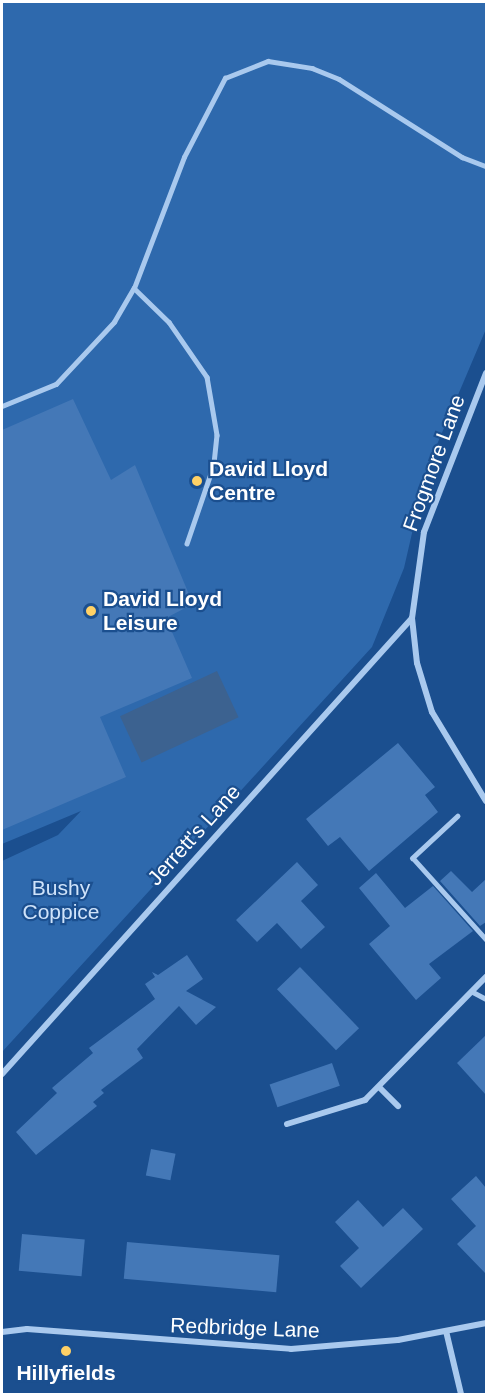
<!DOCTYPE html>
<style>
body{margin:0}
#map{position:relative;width:488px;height:1396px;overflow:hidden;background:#1b4f8f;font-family:Helvetica,sans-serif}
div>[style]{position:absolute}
.green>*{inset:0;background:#2e69ad}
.water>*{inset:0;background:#3c6290;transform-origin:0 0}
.building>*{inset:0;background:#4478b7;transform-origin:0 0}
.lane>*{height:4.5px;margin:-2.25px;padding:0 2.25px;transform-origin:2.25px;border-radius:2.25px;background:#a9c9ee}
.street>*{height:6px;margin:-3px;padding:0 3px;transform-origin:3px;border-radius:3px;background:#a9c9ee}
.dots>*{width:16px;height:16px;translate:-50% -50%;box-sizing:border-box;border:3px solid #1b4f8f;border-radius:50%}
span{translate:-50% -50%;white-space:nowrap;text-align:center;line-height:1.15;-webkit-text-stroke:4.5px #1b4f8f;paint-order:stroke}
.street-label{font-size:21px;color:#fff}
.poi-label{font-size:21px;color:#fff;font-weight:700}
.left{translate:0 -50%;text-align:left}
.park-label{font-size:21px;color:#cfe3fa}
.frame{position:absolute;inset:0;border:3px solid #fff;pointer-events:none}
</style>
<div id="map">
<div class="green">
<i style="clip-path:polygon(2px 2px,486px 2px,486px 329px,427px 468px,404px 568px,372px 647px,2px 1052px,2px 861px,58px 835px,81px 811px,2px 844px)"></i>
</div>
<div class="water">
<i style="left:217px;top:671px;width:51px;height:107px;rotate:65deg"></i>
</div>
<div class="building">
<i style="clip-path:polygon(73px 399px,111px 480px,135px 465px,193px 604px,166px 618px,192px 678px,100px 717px,126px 777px,2px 830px,2px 430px)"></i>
<i style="clip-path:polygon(398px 743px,435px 787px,425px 795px,438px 812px,369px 871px,340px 837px,328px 846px,306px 819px)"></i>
<i style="clip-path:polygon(297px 862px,318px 885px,301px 901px,325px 927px,301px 949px,277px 923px,257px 942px,236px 920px)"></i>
<i style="clip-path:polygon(451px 871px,472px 892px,486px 879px,486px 922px,480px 926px,440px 881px)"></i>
<i style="clip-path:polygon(376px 873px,405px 908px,433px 886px,473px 931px,429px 964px,441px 978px,416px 1000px,369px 944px,390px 926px,359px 888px)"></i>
<i style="clip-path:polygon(187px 955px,203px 979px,186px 991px,216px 1007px,196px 1025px,179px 1006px,137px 1049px,143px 1058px,101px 1090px,104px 1093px,93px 1102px,97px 1106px,36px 1155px,16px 1132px,57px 1093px,52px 1088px,93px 1053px,89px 1048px,155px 999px,145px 984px,155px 977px,152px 972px,158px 975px)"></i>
<i style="left:300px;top:967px;width:85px;height:32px;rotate:46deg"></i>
<i style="clip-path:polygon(486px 1035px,486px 1095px,457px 1063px)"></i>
<i style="left:332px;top:1063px;width:24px;height:66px;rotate:71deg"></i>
<i style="left:151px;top:1149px;width:25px;height:27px;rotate:11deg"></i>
<i style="clip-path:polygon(476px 1176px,486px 1188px,486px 1274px,457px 1244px,476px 1226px,451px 1199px)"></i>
<i style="clip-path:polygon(358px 1200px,383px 1227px,403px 1208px,423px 1229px,361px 1288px,340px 1266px,359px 1248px,335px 1222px)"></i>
<i style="left:22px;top:1234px;width:63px;height:37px;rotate:5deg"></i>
<i style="left:127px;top:1242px;width:153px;height:37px;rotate:5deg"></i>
</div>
<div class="lane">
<i style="left:134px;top:288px;width:49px;rotate:44.2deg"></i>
<i style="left:169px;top:322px;width:67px;rotate:55.4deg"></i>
<i style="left:207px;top:377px;width:59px;rotate:80.2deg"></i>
<i style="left:217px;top:435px;width:30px;rotate:96deg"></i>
<i style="left:214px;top:465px;width:83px;rotate:108.9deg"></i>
<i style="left:2px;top:406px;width:58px;rotate:-22.2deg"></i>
<i style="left:56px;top:384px;width:85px;rotate:-46.9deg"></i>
<i style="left:114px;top:322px;width:39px;rotate:-60deg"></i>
<i style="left:134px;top:288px;width:140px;rotate:-69.1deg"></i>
<i style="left:184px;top:157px;width:89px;rotate:-62.6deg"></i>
<i style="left:225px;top:78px;width:46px;rotate:-21.6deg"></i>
<i style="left:268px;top:61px;width:45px;rotate:9deg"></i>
<i style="left:312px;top:68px;width:29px;rotate:22deg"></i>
<i style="left:339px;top:79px;width:146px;rotate:32.4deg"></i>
<i style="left:462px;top:157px;width:26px;rotate:21deg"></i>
<i style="left:458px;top:816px;width:62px;rotate:137deg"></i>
<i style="left:413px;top:858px;width:109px;rotate:48deg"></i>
<i style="left:473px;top:992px;width:15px;rotate:28deg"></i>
</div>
<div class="street">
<i style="left:486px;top:373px;width:171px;rotate:111.3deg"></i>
<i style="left:424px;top:532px;width:87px;rotate:97.9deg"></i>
<i style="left:412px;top:618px;width:45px;rotate:83.7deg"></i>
<i style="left:417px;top:663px;width:51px;rotate:73deg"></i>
<i style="left:432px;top:712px;width:104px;rotate:58.8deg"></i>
<i style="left:2px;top:1074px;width:613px;rotate:-48.04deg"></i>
<i style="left:379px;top:1087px;width:27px;rotate:45deg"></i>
<i style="left:287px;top:1124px;width:82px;rotate:-17.1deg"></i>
<i style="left:365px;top:1100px;width:173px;rotate:-45.5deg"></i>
<i style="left:446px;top:1331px;width:65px;rotate:76.6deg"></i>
<i style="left:2px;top:1332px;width:25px;rotate:-7deg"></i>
<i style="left:27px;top:1329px;width:265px;rotate:4.3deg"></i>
<i style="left:291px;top:1349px;width:107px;rotate:-4.8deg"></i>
<i style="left:398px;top:1340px;width:90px;rotate:-10.9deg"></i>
</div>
<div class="dots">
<i style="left:197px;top:481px;background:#ffd166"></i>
<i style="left:91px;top:611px;background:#ffd166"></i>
<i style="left:66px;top:1351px;background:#ffd166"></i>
</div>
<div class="street-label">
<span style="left:434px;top:463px;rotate:-70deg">Frogmore Lane</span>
<span style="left:194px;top:835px;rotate:-48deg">Jerrett's Lane</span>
<span style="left:245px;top:1328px;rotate:2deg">Redbridge Lane</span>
</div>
<div class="poi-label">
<span class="left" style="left:209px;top:481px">David Lloyd<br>Centre</span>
<span class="left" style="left:103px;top:611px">David Lloyd<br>Leisure</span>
<span style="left:66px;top:1373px">Hillyfields</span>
</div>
<div class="park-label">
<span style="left:61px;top:900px">Bushy<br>Coppice</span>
</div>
<div class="frame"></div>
</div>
